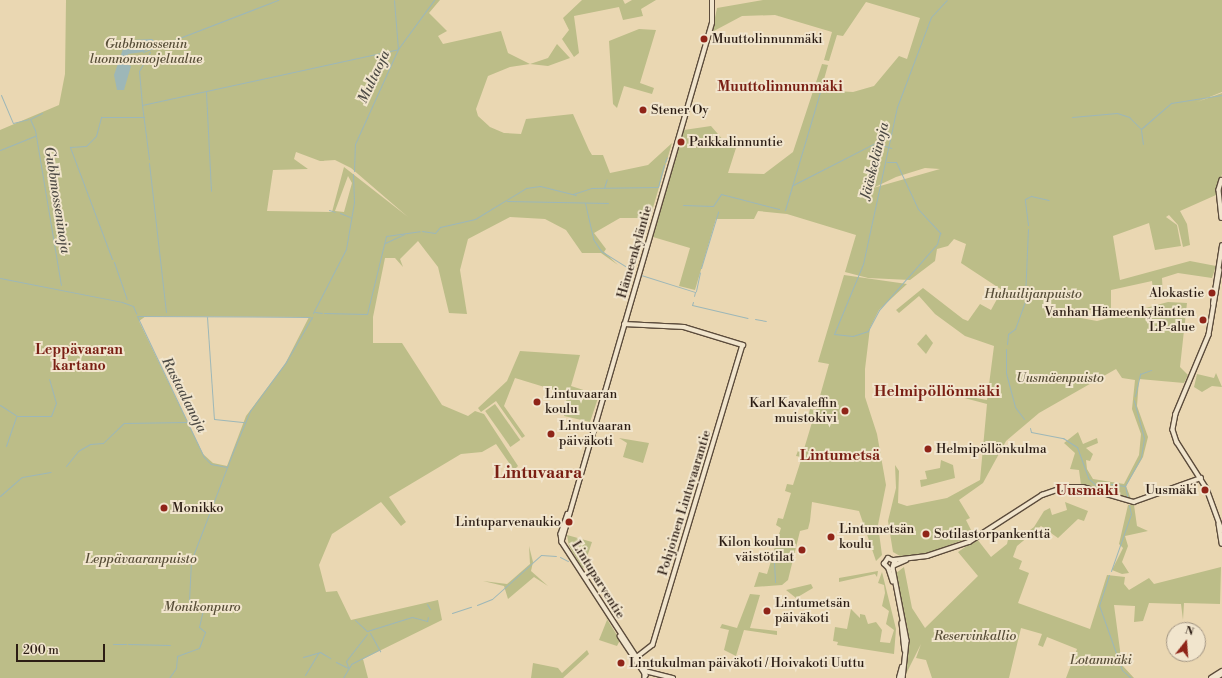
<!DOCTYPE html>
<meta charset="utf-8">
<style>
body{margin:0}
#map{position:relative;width:1222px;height:678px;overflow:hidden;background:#ead7b2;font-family:"Libre Bodoni",serif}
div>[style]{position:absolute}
.green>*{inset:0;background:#bcbd88;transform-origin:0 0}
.water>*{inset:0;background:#9db7b8}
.stream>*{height:1px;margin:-0.5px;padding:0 0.5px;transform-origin:0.5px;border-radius:0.5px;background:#9db7b8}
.roads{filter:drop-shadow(1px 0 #5c4c3c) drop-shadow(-1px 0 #5c4c3c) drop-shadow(0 1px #5c4c3c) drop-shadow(0 -1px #5c4c3c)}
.minor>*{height:3.5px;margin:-1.75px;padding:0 1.75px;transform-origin:1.75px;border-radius:1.75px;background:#f1e5cd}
.dots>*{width:11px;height:11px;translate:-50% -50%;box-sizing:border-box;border:2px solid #f1e5cd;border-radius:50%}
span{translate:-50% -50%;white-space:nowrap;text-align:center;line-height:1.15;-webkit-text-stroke:4px #f1e5cd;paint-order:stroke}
.poi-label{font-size:13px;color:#2c1d14}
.left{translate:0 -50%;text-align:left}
.right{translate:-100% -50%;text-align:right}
.park-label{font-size:13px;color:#574d37;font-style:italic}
.street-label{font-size:13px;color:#2c1d14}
.water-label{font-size:14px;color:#4e4b45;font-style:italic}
.neighbourhood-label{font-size:14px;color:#7a1f14;font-weight:700}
.quarter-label{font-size:15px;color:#7a1f14;font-weight:700}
.district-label{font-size:17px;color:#7a1f14;font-weight:700}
.north{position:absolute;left:1166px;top:622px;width:40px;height:40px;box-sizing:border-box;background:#f1e5cd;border:1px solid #a29583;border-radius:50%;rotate:17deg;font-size:11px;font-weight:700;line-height:16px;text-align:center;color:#2c1d14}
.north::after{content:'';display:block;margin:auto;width:14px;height:18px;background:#8f2418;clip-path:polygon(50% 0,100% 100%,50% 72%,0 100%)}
.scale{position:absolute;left:16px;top:644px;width:89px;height:18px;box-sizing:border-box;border:2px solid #2c1d14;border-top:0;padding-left:5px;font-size:12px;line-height:14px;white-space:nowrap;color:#2c1d14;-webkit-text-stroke:3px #f1e5cd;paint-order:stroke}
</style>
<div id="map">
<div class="green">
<i style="clip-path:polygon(evenodd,66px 0,440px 0,429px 13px,447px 31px,438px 36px,443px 44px,501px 31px,508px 53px,530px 64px,548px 58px,557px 44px,570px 58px,548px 66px,530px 64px,510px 67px,488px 76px,476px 109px,478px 116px,490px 127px,504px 133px,521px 134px,526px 119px,573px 114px,589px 150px,592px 155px,603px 155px,610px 173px,648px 165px,672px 143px,650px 218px,620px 218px,594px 233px,606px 249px,604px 252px,618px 265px,601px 253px,582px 253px,566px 230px,545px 219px,510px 217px,468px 239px,460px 270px,467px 314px,449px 313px,438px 267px,418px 241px,400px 259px,403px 267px,395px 258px,385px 258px,373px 317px,373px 343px,402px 343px,442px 405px,468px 416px,475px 411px,484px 414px,518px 466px,514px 470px,496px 444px,482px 452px,461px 454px,389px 497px,406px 522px,401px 526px,381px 502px,332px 534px,319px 565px,326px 592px,337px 591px,351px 620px,438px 600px,442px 620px,363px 659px,368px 678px,0 678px,0 130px,59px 105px,65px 74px,66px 0,296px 152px,320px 161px,335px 160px,351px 168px,408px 217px,344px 167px,332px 212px,267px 211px,273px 170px,308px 169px,294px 159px,296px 152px,66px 0,348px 176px,352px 183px,344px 212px,335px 211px,348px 176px,66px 0,146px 316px,309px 317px,285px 364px,246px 416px,227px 466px,213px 463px,203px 454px,139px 321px,146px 316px)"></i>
<i style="clip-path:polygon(582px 0,623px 0,625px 4px,632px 0,656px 0,641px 9px,643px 16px,623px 20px,619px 7px,574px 16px,579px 53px,574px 57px,562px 39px,569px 30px,563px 18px)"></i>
<i style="clip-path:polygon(evenodd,763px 0,1222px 0,1222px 92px,1197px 102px,1222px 93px,1222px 174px,1216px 195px,1180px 211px,1187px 224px,1190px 245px,1183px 247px,1178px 225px,1169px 215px,1166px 217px,1177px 225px,1181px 246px,1155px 250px,1149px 223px,1113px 236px,1120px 280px,1190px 261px,1216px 266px,1212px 278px,1178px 273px,1162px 278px,1163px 296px,1154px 300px,1152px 281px,1111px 290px,1111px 311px,1070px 309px,1070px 316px,1097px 321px,1168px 302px,1187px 303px,1180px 367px,1188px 375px,1184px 383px,1139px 379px,1137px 406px,1148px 437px,1143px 457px,1126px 486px,1131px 499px,1081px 485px,1079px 470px,1070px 469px,1075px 453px,1064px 443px,1078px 432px,1083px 444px,1097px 438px,1098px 443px,1086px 448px,1093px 454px,1090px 461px,1086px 460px,1087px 469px,1093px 479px,1124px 484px,1139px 455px,1141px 434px,1132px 409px,1135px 380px,1122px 378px,1116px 369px,1039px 413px,1006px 441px,983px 483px,959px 500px,970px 518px,966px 520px,974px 536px,925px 554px,900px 556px,893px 552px,888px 521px,896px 488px,895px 465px,899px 471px,898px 503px,907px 506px,947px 498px,980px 480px,987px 404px,938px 391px,987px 400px,994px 346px,965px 336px,935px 314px,919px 296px,899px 313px,896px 310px,923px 288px,963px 319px,968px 321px,980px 304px,991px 310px,1002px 290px,961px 263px,966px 244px,954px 239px,948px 246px,937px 249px,935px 261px,910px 280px,868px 278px,845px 272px,856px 235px,787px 214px,758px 211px,754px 219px,716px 219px,695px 290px,679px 286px,690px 248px,653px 237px,684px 130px,711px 126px,724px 141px,736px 148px,728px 173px,764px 174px,793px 152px,822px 64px,828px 65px,821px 90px,853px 92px,874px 86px,899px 56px,907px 59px,920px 18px,866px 2px,843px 36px,837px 35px,829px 61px,824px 60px,832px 32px,775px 15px,742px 16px,712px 32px,717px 8px,763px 0,925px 168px,940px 169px,873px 188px,896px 177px,925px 168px)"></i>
<i style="clip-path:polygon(639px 29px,656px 30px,640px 83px,654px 88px,652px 94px,624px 86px,617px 108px,613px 104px,609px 41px)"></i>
<i style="clip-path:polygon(844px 275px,907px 284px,879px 310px,870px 328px,865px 369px,865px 397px,877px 434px,886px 485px,878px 525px,882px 555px,876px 561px,859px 511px,812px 502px,810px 521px,808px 529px,800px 531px,788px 580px,782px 585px,754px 587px,759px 572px,767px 574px,771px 561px,765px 559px,767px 552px,773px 553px,781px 528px,776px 525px,778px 518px,783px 519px,791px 493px,785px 491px,787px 484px,793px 485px,802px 457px,796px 456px,799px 448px,804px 449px,813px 419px,808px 417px,810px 409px,816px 410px,829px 364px,818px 362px)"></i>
<i style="clip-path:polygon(926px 334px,933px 343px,926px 354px,917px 344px)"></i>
<i style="clip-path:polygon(520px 351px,580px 355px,571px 386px,599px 395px,590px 422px,564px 416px,567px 396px,564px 393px,515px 378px,504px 406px,525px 436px,522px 438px,496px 401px,481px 412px,478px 408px,507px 381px)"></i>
<i style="clip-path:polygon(1216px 373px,1222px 387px,1212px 386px,1202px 392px,1194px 387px,1197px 374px,1214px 378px)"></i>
<i style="left:495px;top:404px;width:44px;height:12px;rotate:55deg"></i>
<i style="clip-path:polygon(619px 438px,649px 443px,643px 463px,623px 457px,627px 443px)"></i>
<i style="clip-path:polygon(941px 460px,953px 465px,955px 478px,921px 487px,920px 480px,927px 479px,925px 471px,940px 468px)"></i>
<i style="clip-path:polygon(1065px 502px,1088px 511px,1084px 521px,1078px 519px,1058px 538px,1041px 526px,1017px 546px,1013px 557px,1022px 561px,1019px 569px,1029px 573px,1018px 603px,1090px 629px,1107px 575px,1125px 577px,1124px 584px,1129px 590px,1149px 578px,1154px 584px,1221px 567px,1220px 604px,1184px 603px,1183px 620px,1181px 604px,1149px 603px,1143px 621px,1134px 622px,1135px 606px,1114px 605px,1122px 665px,1134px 678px,1066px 678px,1077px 649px,1047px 637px,1043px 647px,1038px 645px,1042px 634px,1021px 628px,1009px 678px,932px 678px,926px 660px,916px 658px,921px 644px,904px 678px,908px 631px,895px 574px,904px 567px,912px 608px,925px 628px,978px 576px,958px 552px,977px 539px,991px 557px,1007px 544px,1009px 535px,1021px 537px,1034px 527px,1044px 511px,1050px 508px,1052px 515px,1067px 510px)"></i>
<i style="clip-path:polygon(1128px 505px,1134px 505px,1137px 526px,1148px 531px,1125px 536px,1128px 546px,1122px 562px,1129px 573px,1122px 574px,1112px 570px,1123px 548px,1119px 544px)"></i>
<i style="clip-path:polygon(567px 535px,592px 542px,583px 569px,569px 546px)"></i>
<i style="clip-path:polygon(529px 546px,533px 562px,531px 571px,548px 586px,534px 577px,508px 599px,504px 586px,483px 581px,507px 584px,530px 564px)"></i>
<i style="clip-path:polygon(878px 571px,877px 577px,875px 574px,839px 582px,839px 578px)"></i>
<i style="clip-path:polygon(882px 572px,896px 629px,894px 654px,837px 645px,838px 642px,833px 641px,835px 627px,847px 629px,851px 609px,860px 618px,860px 614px,865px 615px,868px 624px,876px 622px,882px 630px,880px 642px,890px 643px,894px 630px,886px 624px,889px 611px,882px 606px,885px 593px,884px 585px,878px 583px)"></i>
<i style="clip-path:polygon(811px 584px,813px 588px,796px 598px,786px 590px)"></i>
<i style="clip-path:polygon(750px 594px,760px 595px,750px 628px,777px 631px,777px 635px,744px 630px,736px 656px,724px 650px,729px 630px,720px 628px,722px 624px,737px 628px)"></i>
<i style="clip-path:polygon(605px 616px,620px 640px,617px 646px,599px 640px,607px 620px)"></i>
<i style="clip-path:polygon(587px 650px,589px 654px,563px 678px,531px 678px,533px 663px,558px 668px,562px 673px)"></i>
</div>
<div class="water">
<i style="clip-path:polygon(152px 39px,156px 42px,143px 52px,128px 54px,125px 63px,131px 66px,124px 90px,117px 90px,114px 75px,123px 49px,132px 40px)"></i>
</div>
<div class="stream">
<i style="left:143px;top:52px;width:145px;rotate:-21.1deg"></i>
<i style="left:206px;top:92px;width:99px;rotate:87.1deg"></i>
<i style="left:1px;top:95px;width:30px;rotate:67deg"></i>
<i style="left:13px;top:123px;width:16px;rotate:-14deg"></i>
<i style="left:142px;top:105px;width:34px;rotate:-95deg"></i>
<i style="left:139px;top:71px;width:22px;rotate:-60deg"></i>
<i style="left:42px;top:113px;width:13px;rotate:153deg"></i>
<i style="left:30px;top:119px;width:12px;rotate:66deg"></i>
<i style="left:35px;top:130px;width:157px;rotate:80.5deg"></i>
<i style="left:1072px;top:117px;width:45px;rotate:-5.1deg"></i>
<i style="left:1117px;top:113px;width:13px;rotate:18deg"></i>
<i style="left:1129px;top:117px;width:17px;rotate:45deg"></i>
<i style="left:1141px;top:129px;width:40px;rotate:-41deg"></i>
<i style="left:1171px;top:103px;width:52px;rotate:-8.9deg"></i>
<i style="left:1141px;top:130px;width:14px;rotate:82deg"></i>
<i style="left:0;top:150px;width:38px;rotate:-22deg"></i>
<i style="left:149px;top:159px;width:54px;rotate:-97.4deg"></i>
<i style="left:142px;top:105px;width:262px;rotate:-12.3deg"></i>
<i style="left:398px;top:49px;width:49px;rotate:-94.7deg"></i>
<i style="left:665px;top:162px;width:5px;rotate:-68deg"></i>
<i style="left:887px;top:162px;width:9px"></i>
<i style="left:896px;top:162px;width:52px;rotate:64.9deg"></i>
<i style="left:918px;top:209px;width:33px;rotate:47deg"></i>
<i style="left:940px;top:233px;width:11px;rotate:105deg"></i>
<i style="left:937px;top:244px;width:88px;rotate:131.3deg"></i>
<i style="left:879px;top:310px;width:24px;rotate:118deg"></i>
<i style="left:868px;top:331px;width:16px;rotate:162deg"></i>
<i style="left:853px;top:336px;width:19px;rotate:-174deg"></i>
<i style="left:834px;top:334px;width:76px;rotate:-67.5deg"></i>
<i style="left:863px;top:264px;width:161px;rotate:-77.8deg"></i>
<i style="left:897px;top:107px;width:96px;rotate:-69.3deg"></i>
<i style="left:931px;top:17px;width:23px;rotate:-47deg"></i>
<i style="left:149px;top:163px;width:150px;rotate:83.5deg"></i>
<i style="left:354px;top:171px;width:27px;rotate:-88deg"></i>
<i style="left:355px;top:144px;width:104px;rotate:-65.6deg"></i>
<i style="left:398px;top:49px;width:61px;rotate:-53.7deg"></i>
<i style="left:793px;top:185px;width:92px;rotate:-27.1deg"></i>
<i style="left:875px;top:143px;width:17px;rotate:17deg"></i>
<i style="left:604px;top:188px;width:9px;rotate:-72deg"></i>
<i style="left:573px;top:194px;width:19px;rotate:-18deg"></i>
<i style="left:591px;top:188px;width:67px;rotate:-0.9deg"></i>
<i style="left:658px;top:187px;width:23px;rotate:-75deg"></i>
<i style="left:507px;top:201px;width:101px;rotate:1.1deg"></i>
<i style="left:585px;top:203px;width:37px;rotate:77deg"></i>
<i style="left:593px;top:239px;width:14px;rotate:56deg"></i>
<i style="left:601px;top:251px;width:39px;rotate:32deg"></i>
<i style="left:683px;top:205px;width:30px;rotate:2deg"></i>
<i style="left:713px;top:206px;width:14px;rotate:-56deg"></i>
<i style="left:721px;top:194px;width:60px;rotate:14.5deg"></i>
<i style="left:329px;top:210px;width:6px;rotate:18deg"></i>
<i style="left:785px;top:210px;width:123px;rotate:-73.5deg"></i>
<i style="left:340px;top:213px;width:11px;rotate:22deg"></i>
<i style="left:1028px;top:225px;width:26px;rotate:-97deg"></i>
<i style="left:1025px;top:199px;width:7px;rotate:-27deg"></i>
<i style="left:1031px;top:196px;width:18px;rotate:13deg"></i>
<i style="left:422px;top:231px;width:13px;rotate:9deg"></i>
<i style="left:435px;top:233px;width:8px;rotate:-50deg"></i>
<i style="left:440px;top:227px;width:36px;rotate:-13deg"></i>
<i style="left:475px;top:219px;width:60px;rotate:-31.3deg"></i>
<i style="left:526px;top:188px;width:14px;rotate:-8deg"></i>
<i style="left:540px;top:186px;width:37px;rotate:14deg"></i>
<i style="left:385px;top:243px;width:21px;rotate:-25deg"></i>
<i style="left:112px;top:259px;width:120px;rotate:-110.6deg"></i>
<i style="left:70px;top:147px;width:16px;rotate:-4deg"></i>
<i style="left:86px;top:146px;width:14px;rotate:-45deg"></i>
<i style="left:96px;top:136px;width:20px;rotate:-75deg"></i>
<i style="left:101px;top:117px;width:43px"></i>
<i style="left:114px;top:262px;width:39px;rotate:71deg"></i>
<i style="left:701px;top:268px;width:59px;rotate:-73.1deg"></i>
<i style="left:641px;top:275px;width:57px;rotate:17.5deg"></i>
<i style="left:695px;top:292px;width:4px;rotate:104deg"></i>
<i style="left:0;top:278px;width:124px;rotate:11.1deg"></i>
<i style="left:122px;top:302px;width:12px;rotate:20deg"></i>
<i style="left:133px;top:306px;width:8px;rotate:67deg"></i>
<i style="left:696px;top:291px;width:19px;rotate:-78deg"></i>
<i style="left:1025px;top:297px;width:68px;rotate:-87.5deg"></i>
<i style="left:693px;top:302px;width:3px;rotate:108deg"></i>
<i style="left:692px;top:305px;width:57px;rotate:13.1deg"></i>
<i style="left:315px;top:312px;width:7px;rotate:8deg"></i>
<i style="left:313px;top:313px;width:72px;rotate:-62.7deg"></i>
<i style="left:346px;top:249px;width:48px;rotate:-80.3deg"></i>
<i style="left:354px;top:202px;width:28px;rotate:-92deg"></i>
<i style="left:324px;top:313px;width:43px;rotate:1.3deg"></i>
<i style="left:367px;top:314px;width:80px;rotate:-76.3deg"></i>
<i style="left:386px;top:236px;width:34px;rotate:-8deg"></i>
<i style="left:137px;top:316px;width:156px;rotate:64.6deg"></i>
<i style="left:204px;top:457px;width:10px;rotate:45deg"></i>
<i style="left:211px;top:464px;width:16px;rotate:11deg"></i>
<i style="left:138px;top:316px;width:172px;rotate:0.3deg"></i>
<i style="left:207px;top:317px;width:102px;rotate:86.1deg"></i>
<i style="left:214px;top:419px;width:31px;rotate:6deg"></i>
<i style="left:755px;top:319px;width:11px;rotate:10deg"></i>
<i style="left:1007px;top:344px;width:10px;rotate:-84deg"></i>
<i style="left:1008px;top:334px;width:9px;rotate:-36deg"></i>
<i style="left:1015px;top:329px;width:30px;rotate:-70deg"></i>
<i style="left:1006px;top:349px;width:24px;rotate:90deg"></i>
<i style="left:1006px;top:373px;width:35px;rotate:75deg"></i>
<i style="left:1015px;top:407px;width:15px;rotate:53deg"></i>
<i style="left:1135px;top:396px;width:23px;rotate:-77deg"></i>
<i style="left:1140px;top:374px;width:12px;rotate:-20deg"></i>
<i style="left:0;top:405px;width:20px;rotate:33deg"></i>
<i style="left:17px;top:416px;width:34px"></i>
<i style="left:51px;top:416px;width:14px;rotate:-69deg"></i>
<i style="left:56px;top:403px;width:25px;rotate:-106deg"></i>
<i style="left:1030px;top:428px;width:4px;rotate:76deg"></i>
<i style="left:1031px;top:432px;width:33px;rotate:11deg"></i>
<i style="left:1063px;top:438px;width:17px;rotate:33deg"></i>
<i style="left:1077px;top:447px;width:33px;rotate:70deg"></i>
<i style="left:1088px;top:478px;width:12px;rotate:42deg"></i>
<i style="left:1097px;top:486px;width:10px;rotate:-17deg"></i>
<i style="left:6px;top:446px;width:31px;rotate:-71deg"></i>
<i style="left:66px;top:466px;width:19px;rotate:-51deg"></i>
<i style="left:78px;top:451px;width:14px;rotate:-30deg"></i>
<i style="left:90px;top:444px;width:13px;rotate:-4deg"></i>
<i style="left:103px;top:443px;width:29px;rotate:-44deg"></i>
<i style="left:124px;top:423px;width:62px;rotate:-0.9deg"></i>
<i style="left:1111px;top:484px;width:14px;rotate:8deg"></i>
<i style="left:1125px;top:486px;width:14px;rotate:78deg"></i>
<i style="left:1125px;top:486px;width:33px;rotate:-61deg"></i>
<i style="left:1141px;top:457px;width:19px;rotate:-81deg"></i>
<i style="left:1144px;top:438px;width:39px;rotate:-105deg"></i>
<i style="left:0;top:496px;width:29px;rotate:-41deg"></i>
<i style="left:22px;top:477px;width:29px;rotate:-10deg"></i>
<i style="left:560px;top:557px;width:9px;rotate:27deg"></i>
<i style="left:774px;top:562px;width:20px;rotate:87deg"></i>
<i style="left:1111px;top:571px;width:60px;rotate:-70.7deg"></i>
<i style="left:1131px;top:514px;width:9px;rotate:-103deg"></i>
<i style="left:1109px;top:575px;width:32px;rotate:108deg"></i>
<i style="left:1099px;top:605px;width:69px;rotate:70.5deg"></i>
<i style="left:1122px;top:670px;width:12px;rotate:42deg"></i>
<i style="left:427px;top:604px;width:6px;rotate:59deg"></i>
<i style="left:477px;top:605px;width:16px;rotate:-22deg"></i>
<i style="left:492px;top:599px;width:66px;rotate:-41.9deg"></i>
<i style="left:541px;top:555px;width:15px;rotate:4deg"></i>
<i style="left:452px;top:613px;width:20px;rotate:-18deg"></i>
<i style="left:355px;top:620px;width:16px;rotate:43deg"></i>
<i style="left:367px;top:631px;width:47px;rotate:-17.3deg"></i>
<i style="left:412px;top:617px;width:16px;rotate:15deg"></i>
<i style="left:427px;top:621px;width:4px;rotate:-76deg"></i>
<i style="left:370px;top:633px;width:21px;rotate:61deg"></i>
<i style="left:113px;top:644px;width:13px"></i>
<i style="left:128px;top:644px;width:42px;rotate:1.4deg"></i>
<i style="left:303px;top:657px;width:18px;rotate:-16deg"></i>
<i style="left:320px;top:652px;width:12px;rotate:31deg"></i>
<i style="left:336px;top:662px;width:13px;rotate:27deg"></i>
<i style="left:348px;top:667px;width:6px;rotate:-108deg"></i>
<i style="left:346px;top:661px;width:34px;rotate:-52deg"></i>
<i style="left:305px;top:675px;width:26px;rotate:-59deg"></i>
<i style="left:169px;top:678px;width:12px;rotate:-55deg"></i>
<i style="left:176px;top:668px;width:12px;rotate:-85deg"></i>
<i style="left:177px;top:656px;width:23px;rotate:-20deg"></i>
<i style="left:199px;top:648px;width:17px;rotate:-69deg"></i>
<i style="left:205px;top:632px;width:8px;rotate:-140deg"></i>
<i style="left:199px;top:627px;width:17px;rotate:-77deg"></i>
<i style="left:203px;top:610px;width:17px;rotate:-147deg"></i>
<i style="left:189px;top:601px;width:40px;rotate:-87.1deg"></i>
<i style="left:191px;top:561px;width:115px;rotate:-69deg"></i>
<i style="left:232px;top:454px;width:47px;rotate:-67.3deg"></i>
<i style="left:250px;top:411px;width:61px;rotate:-53.7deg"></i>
<i style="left:286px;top:362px;width:52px;rotate:-60deg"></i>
<i style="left:343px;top:678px;width:16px;rotate:-60deg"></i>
<i style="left:351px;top:664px;width:31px;rotate:-27deg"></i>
</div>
<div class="roads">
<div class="minor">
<i style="left:1222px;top:180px;width:10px;rotate:107deg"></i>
<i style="left:1219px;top:190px;width:28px;rotate:84deg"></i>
<i style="left:1220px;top:270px;width:66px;rotate:99.6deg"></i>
<i style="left:1209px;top:335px;width:86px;rotate:112.7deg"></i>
<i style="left:1176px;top:414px;width:16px;rotate:101deg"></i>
<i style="left:1173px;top:430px;width:13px;rotate:72deg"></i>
<i style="left:1177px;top:442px;width:56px;rotate:57.4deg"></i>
<i style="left:1207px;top:489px;width:44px;rotate:69.9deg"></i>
<i style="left:1213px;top:304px;width:59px;rotate:-81.2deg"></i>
<i style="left:624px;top:324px;width:60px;rotate:2.9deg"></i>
<i style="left:684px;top:327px;width:62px;rotate:17deg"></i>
<i style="left:743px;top:345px;width:313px;rotate:106.7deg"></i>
<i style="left:653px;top:645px;width:23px;rotate:142deg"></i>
<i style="left:568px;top:514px;width:21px;rotate:109deg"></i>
<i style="left:561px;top:534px;width:8px;rotate:83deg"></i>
<i style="left:562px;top:542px;width:153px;rotate:57deg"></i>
<i style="left:645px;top:670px;width:8px;rotate:90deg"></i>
<i style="left:1219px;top:524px;width:20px;rotate:81deg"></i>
<i style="left:562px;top:540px;width:538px;rotate:-73.82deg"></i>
<i style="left:712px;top:23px;width:23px;rotate:-90deg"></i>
<i style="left:894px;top:560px;width:33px;rotate:-7deg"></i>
<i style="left:927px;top:556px;width:44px;rotate:-18.4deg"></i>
<i style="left:969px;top:542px;width:87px;rotate:-32.8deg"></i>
<i style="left:1042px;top:495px;width:24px;rotate:-19deg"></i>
<i style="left:1065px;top:487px;width:18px"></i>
<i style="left:1083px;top:487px;width:53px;rotate:16.4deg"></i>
<i style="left:1134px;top:502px;width:71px;rotate:-19.7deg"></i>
<i style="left:895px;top:565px;width:12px;rotate:-24deg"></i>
<i style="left:893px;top:568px;width:74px;rotate:79.1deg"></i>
<i style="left:907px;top:641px;width:37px;rotate:96deg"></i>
<i style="left:889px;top:569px;width:7px;rotate:-135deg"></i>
<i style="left:884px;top:564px;width:7px;rotate:-56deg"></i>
<i style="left:888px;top:558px;width:8px;rotate:23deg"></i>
<i style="left:895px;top:561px;width:7px;rotate:106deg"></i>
<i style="left:889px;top:569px;width:13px;rotate:72deg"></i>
<i style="left:902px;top:623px;width:27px;rotate:84deg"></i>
<i style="left:620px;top:636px;width:47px;rotate:56.3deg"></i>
<i style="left:645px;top:671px;width:29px;rotate:14deg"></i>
<i style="left:899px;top:678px;width:11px;rotate:-75deg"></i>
<i style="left:1211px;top:678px;width:13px;rotate:-32deg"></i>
<i style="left:1216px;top:678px;width:7px;rotate:-34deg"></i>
</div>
</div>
<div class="dots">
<i style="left:704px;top:39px;background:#8f2418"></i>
<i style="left:643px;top:110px;background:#8f2418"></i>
<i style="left:681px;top:142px;background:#8f2418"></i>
<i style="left:1212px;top:293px;background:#8f2418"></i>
<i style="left:1203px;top:320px;background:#8f2418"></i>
<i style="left:537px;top:402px;background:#8f2418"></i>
<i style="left:845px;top:411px;background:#8f2418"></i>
<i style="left:551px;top:434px;background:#8f2418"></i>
<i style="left:928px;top:449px;background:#8f2418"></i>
<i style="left:1205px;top:490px;background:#8f2418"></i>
<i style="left:164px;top:508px;background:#8f2418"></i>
<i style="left:569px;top:522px;background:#8f2418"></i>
<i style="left:926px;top:534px;background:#8f2418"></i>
<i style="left:831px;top:537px;background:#8f2418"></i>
<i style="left:802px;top:550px;background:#8f2418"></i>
<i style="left:767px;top:611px;background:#8f2418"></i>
<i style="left:621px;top:663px;background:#8f2418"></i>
</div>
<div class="poi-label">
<span class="left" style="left:712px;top:39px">Muuttolinnunmäki</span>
<span class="left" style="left:651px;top:110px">Stener Oy</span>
<span class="left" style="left:689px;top:142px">Paikkalinnuntie</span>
<span class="right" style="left:1204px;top:293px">Alokastie</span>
<span class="right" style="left:1195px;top:320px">Vanhan Hämeenkyläntien<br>LP-alue</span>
<span class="left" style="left:545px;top:402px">Lintuvaaran<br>koulu</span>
<span class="right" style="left:837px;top:411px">Karl Kavaleffin<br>muistokivi</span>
<span class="left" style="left:559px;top:434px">Lintuvaaran<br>päiväkoti</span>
<span class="left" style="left:936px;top:449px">Helmipöllönkulma</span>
<span class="right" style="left:1197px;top:490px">Uusmäki</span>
<span class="left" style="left:172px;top:508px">Monikko</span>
<span class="right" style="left:561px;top:522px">Lintuparvenaukio</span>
<span class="left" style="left:839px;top:537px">Lintumetsän<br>koulu</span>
<span class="left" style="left:934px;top:534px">Sotilastorpankenttä</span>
<span class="right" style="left:794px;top:550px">Kilon koulun<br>väistötilat</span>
<span class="left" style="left:775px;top:611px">Lintumetsän<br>päiväkoti</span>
<span class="left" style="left:629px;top:663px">Lintukulman päiväkoti / Hoivakoti Uuttu</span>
</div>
<div class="park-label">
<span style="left:146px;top:52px">Gubbmossenin<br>luonnonsuojelualue</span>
<span style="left:1033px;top:294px">Huhuilijanpuisto</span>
<span style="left:1060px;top:378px">Uusmäenpuisto</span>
<span style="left:141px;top:559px">Leppävaaranpuisto</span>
<span style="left:202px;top:607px">Monikonpuro</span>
<span style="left:975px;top:636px">Reservinkallio</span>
<span style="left:1101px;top:660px">Lotanmäki</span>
</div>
<div class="street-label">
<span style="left:635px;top:252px;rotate:-74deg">Hämeenkyläntie</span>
<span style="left:685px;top:503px;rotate:-73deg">Pohjoinen Lintuvaarantie</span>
<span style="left:598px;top:580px;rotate:58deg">Lintuparventie</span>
</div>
<div class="water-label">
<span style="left:374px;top:77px;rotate:-65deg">Multaoja</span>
<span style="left:875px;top:161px;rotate:-76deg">Jääskelänoja</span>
<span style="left:57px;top:200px;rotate:81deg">Gubbmosseninoja</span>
<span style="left:184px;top:395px;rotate:63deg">Rastaalanoja</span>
</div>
<div class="neighbourhood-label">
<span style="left:780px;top:87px">Muuttolinnunmäki</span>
<span style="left:79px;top:358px">Leppävaaran<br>kartano</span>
</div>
<div class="quarter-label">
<span style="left:937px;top:392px">Helmipöllönmäki</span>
<span style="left:840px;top:456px">Lintumetsä</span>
<span style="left:1087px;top:491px">Uusmäki</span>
</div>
<div class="district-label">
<span style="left:538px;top:474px">Lintuvaara</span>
</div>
<div class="north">N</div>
<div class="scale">200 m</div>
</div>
